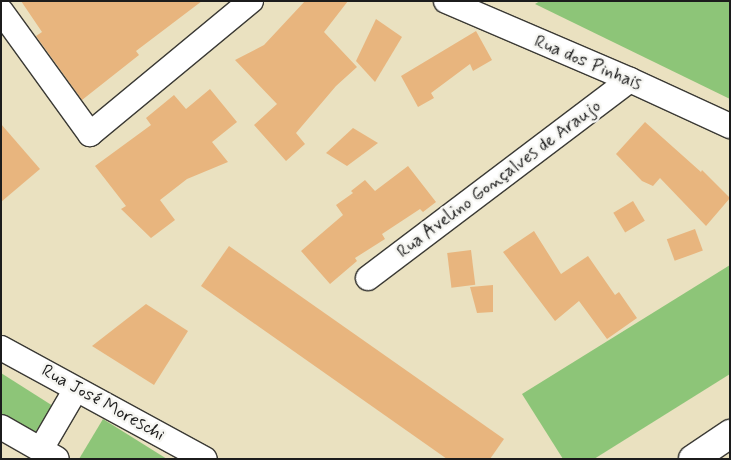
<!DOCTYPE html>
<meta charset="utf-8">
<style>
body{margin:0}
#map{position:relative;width:731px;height:460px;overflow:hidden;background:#eae1c0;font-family:Mynerve,sans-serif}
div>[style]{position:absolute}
.green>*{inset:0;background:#8dc578}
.building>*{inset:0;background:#e8b57e;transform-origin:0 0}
.roads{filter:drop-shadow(1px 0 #3b3a35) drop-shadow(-1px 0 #3b3a35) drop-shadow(0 1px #3b3a35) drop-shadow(0 -1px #3b3a35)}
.minor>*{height:24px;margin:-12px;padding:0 12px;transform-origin:12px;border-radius:12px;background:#fff}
.secondary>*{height:28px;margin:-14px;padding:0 14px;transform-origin:14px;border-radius:14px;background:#fff}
span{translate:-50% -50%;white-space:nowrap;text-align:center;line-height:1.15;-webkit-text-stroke:5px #f6f6f2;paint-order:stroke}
.street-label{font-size:18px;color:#1c1c1c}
.frame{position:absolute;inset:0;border:2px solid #1c1c1c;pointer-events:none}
</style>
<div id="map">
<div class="green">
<i style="clip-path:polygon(540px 1px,730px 1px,730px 99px,535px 4px)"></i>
<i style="clip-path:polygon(730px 265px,730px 374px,594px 459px,563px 459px,522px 394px)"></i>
<i style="clip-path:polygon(1px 373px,53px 406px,34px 434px,1px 414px)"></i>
<i style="clip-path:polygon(103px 419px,167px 459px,79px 459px)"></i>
</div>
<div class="building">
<i style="clip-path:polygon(21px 1px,202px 1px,136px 51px,139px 55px,82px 100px,36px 36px,42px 32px)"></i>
<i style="clip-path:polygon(305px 1px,348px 1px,324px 32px,357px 67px,336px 86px,296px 133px,305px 144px,286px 161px,254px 125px,277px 104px,235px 60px,264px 45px)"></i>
<i style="clip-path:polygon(376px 19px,402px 37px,375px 82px,356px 61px)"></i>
<i style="clip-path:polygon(476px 31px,492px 60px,473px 71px,470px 64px,431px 93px,434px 98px,418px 107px,401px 76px)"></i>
<i style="clip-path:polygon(210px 89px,237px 122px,212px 142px,228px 162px,187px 179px,160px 200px,175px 220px,151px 238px,121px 209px,126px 206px,95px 166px,151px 125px,146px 118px,174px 95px,186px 109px)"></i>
<i style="clip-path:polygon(645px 122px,701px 172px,702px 170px,730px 198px,706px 226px,660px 178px,653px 186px,642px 181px,616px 154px)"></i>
<i style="clip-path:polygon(1px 124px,40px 169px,1px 202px)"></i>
<i style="clip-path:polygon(353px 128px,378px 143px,347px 166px,326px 153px)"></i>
<i style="clip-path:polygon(408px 166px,436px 202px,423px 212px,420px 209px,382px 234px,385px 239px,355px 258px,357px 261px,330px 284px,301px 251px,343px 215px,336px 205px,353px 193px,351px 191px,365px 180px,375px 191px)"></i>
<i style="left:633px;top:201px;width:23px;height:23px;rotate:59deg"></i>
<i style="left:695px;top:229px;width:23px;height:30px;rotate:70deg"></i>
<i style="clip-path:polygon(534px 231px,561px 274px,588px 256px,615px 295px,619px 292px,637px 318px,607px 339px,579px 301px,555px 321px,503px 252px)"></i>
<i style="clip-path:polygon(229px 246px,504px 439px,490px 459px,447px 459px,201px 286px)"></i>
<i style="left:471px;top:250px;width:35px;height:24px;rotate:83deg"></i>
<i style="clip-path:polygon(493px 285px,493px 312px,477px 313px,470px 287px)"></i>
<i style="clip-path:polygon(146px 304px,188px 331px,154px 385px,92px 346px)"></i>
</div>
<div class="roads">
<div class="minor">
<i style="left:446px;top:1px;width:200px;rotate:23.2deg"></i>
<i style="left:630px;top:80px;width:110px;rotate:24.7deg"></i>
<i style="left:1px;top:11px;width:152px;rotate:54.1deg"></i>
<i style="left:90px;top:134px;width:209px;rotate:-39.6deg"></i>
<i style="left:368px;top:278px;width:328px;rotate:-37.1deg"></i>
<i style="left:1px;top:348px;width:232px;rotate:28.6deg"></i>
<i style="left:1px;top:427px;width:64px;rotate:29.7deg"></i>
<i style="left:41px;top:449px;width:69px;rotate:-59.7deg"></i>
</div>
<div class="secondary">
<i style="left:693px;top:459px;width:45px;rotate:-34deg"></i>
</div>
</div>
<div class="street-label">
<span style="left:588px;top:63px;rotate:23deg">Rua dos Pinhais</span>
<span style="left:499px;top:179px;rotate:-37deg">Rua Avelino Gonçalves de Araujo</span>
<span style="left:103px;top:403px;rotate:29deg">Rua José Moreschi</span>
</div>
<div class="frame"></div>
</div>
